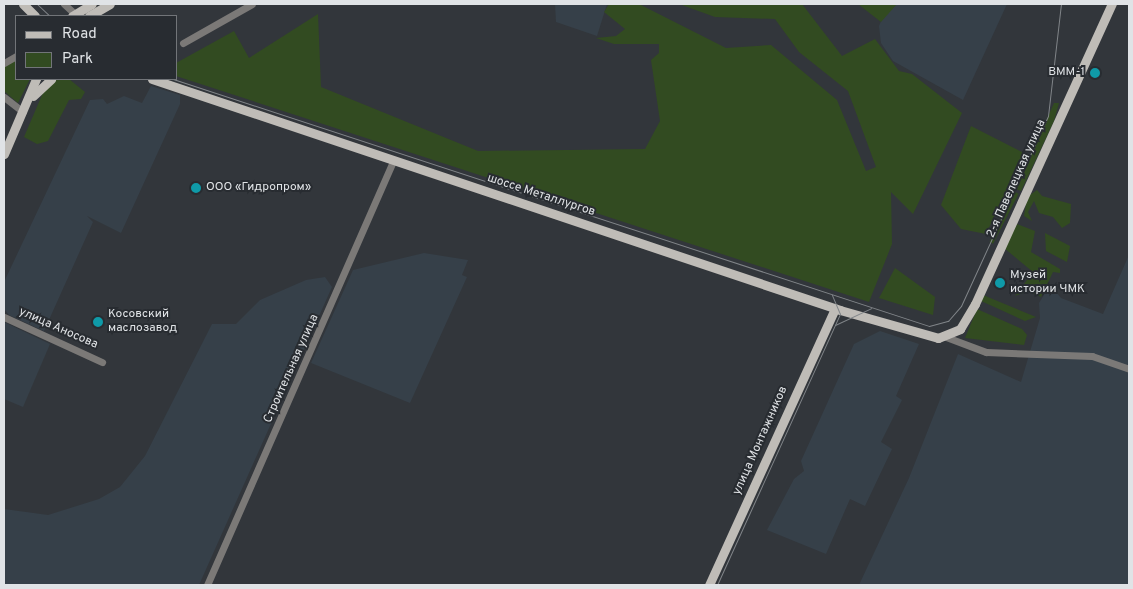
<!DOCTYPE html>
<meta charset="utf-8">
<style>
body{margin:0}
#map{position:relative;width:1133px;height:589px;overflow:hidden;background:#32363b;font-family:Overpass,sans-serif}
div>[style]{position:absolute}
.built>*{inset:0;background:#364049}
.green>*{inset:0;background:#324b21;transform-origin:0 0}
.minor>*{height:7px;margin:-3.5px;padding:0 3.5px;transform-origin:3.5px;border-radius:3.5px;background:#7b7977}
.major>*{height:9px;margin:-4.5px;padding:0 4.5px;transform-origin:4.5px;border-radius:4.5px;background:#bfbcb7}
.tram>*{height:1px;margin:-0.5px;padding:0 0.5px;transform-origin:0.5px;border-radius:0.5px;background:#818589}
.dots>*{width:14px;height:14px;translate:-50% -50%;box-sizing:border-box;border:2px solid #282c31;border-radius:50%}
span{translate:-50% -50%;white-space:nowrap;text-align:center;line-height:1.15;-webkit-text-stroke:4px #282c31;paint-order:stroke}
.poi-label{font-size:12px;color:#e0e3e6}
.right{translate:-100% -50%;text-align:right}
.left{translate:0 -50%;text-align:left}
.street-label{font-size:12px;color:#e0e3e6}
.frame{position:absolute;inset:0;border:5px solid #e0e3e6;pointer-events:none}
.legend{position:absolute;left:15px;top:15px;width:162px;height:65px;box-sizing:border-box;background:#282c31;border:1px solid #727579;margin:0;padding:6px 9px;list-style:none;font-size:15px;color:#e0e3e6}
.legend li{display:flex;align-items:center;gap:10px;height:25px}
.legend b{width:25px;border:1px solid #727579}
</style>
<div id="map">
<div class="built">
<i style="clip-path:polygon(555px 4px,607px 4px,597px 36px,556px 22px)"></i>
<i style="clip-path:polygon(897px 4px,1007px 4px,963px 100px,893px 61px,881px 43px,879px 26px,887px 8px)"></i>
<i style="clip-path:polygon(151px 86px,180px 95px,180px 104px,121px 233px,87px 216px,93px 222px,44px 331px,9px 315px,4px 309px,4px 282px,90px 100px,103px 99px,107px 104px,124px 96px,142px 103px)"></i>
<i style="clip-path:polygon(424px 253px,468px 260px,462px 275px,467px 277px,410px 403px,311px 363px,353px 270px)"></i>
<i style="clip-path:polygon(1129px 255px,1129px 585px,859px 585px,909px 478px,958px 354px,1021px 382px,1040px 318px,1039px 303px,1050px 285px,1061px 298px,1103px 314px)"></i>
<i style="clip-path:polygon(325px 277px,332px 287px,199px 585px,4px 585px,4px 509px,48px 515px,99px 499px,120px 487px,145px 456px,212px 324px,236px 324px,260px 300px,306px 280px)"></i>
<i style="clip-path:polygon(4px 322px,50px 344px,23px 407px,4px 399px)"></i>
<i style="clip-path:polygon(880px 331px,919px 344px,896px 396px,902px 400px,881px 442px,892px 449px,865px 506px,850px 499px,826px 554px,767px 530px,794px 479px,804px 471px,801px 461px,854px 344px)"></i>
</div>
<div class="green">
<i style="clip-path:polygon(609px 4px,639px 4px,726px 48px,771px 45px,837px 100px,866px 171px,876px 167px,848px 91px,799px 52px,775px 19px,715px 17px,679px 4px,802px 4px,842px 56px,875px 39px,899px 71px,912px 74px,962px 113px,913px 214px,891px 192px,892px 244px,869px 302px,176px 76px,176px 63px,234px 31px,249px 58px,318px 14px,321px 87px,478px 151px,645px 149px,660px 121px,651px 60px,659px 53px,659px 44px,614px 44px,596px 38px,616px 36px,625px 29px,604px 12px)"></i>
<i style="clip-path:polygon(858px 4px,897px 4px,881px 22px)"></i>
<i style="clip-path:polygon(16px 58px,16px 79px,30px 79px,18px 103px,4px 91px,4px 65px)"></i>
<i style="clip-path:polygon(58px 79px,69px 79px,85px 92px,81px 99px,69px 100px,48px 141px,37px 144px,24px 137px,45px 88px)"></i>
<i style="clip-path:polygon(1054px 103px,1059px 103px,1054px 121px,1021px 191px,1016px 189px)"></i>
<i style="clip-path:polygon(971px 126px,1024px 153px,986px 234px,961px 229px,941px 205px)"></i>
<i style="clip-path:polygon(1037px 190px,1042px 196px,1071px 204px,1070px 223px,1062px 228px,1053px 217px,1039px 213px,1034px 201px,1028px 212px,1032px 221px,1024px 216px,1027px 197px)"></i>
<i style="left:1015px;top:192px;width:4px;height:56px;rotate:27deg"></i>
<i style="clip-path:polygon(1017px 224px,1035px 231px,1031px 252px,1060px 269px,1060px 273px,1053px 272px,1041px 297px,1028px 291px,1015px 296px,1033px 272px,1004px 248px)"></i>
<i style="clip-path:polygon(1045px 233px,1070px 246px,1067px 262px,1046px 251px)"></i>
<i style="clip-path:polygon(895px 268px,935px 297px,933px 315px,879px 298px)"></i>
<i style="clip-path:polygon(983px 295px,1036px 317px,1025px 321px,981px 301px)"></i>
<i style="clip-path:polygon(977px 309px,1022px 329px,1027px 335px,1024px 345px,965px 338px)"></i>
</div>
<div class="minor">
<i style="left:64px;top:4px;width:15px;rotate:42deg"></i>
<i style="left:183px;top:43px;width:79px;rotate:-29.5deg"></i>
<i style="left:4px;top:63px;width:14px;rotate:-30deg"></i>
<i style="left:4px;top:97px;width:24px;rotate:38deg"></i>
<i style="left:4px;top:317px;width:108px;rotate:24.7deg"></i>
<i style="left:946px;top:337px;width:43px;rotate:20.6deg"></i>
<i style="left:986px;top:352px;width:106px;rotate:2.2deg"></i>
<i style="left:1092px;top:356px;width:39px;rotate:19deg"></i>
<i style="left:207px;top:585px;width:464px;rotate:-66.3deg"></i>
</div>
<div class="major">
<i style="left:23px;top:4px;width:17px;rotate:45deg"></i>
<i style="left:72px;top:16px;width:23px;rotate:-31deg"></i>
<i style="left:89px;top:16px;width:24px;rotate:-30deg"></i>
<i style="left:152px;top:79px;width:726px;rotate:18.56deg"></i>
<i style="left:840px;top:310px;width:102px;rotate:15.9deg"></i>
<i style="left:938px;top:338px;width:24px;rotate:-22deg"></i>
<i style="left:960px;top:329px;width:29px;rotate:-59deg"></i>
<i style="left:975px;top:304px;width:330px;rotate:-65.5deg"></i>
<i style="left:33px;top:96px;width:25px;rotate:-43deg"></i>
<i style="left:4px;top:154px;width:82px;rotate:-66.9deg"></i>
<i style="left:709px;top:585px;width:304px;rotate:-65.5deg"></i>
</div>
<div class="tram">
<i style="left:37px;top:4px;width:18px;rotate:43deg"></i>
<i style="left:173px;top:79px;width:795px;rotate:18.09deg"></i>
<i style="left:929px;top:326px;width:20px;rotate:-15deg"></i>
<i style="left:948px;top:321px;width:20px;rotate:-49deg"></i>
<i style="left:961px;top:306px;width:209px;rotate:-65.4deg"></i>
<i style="left:1048px;top:116px;width:113px;rotate:-83.4deg"></i>
<i style="left:835px;top:325px;width:40px;rotate:-25deg"></i>
<i style="left:717px;top:585px;width:298px;rotate:-65.6deg"></i>
<i style="left:840px;top:314px;width:21px;rotate:-113deg"></i>
</div>
<div class="dots">
<i style="left:1095px;top:73px;background:#0f9aa8"></i>
<i style="left:196px;top:188px;background:#0f9aa8"></i>
<i style="left:1000px;top:283px;background:#0f9aa8"></i>
<i style="left:98px;top:322px;background:#0f9aa8"></i>
</div>
<div class="poi-label">
<span class="right" style="left:1085px;top:73px">ВММ-1</span>
<span class="left" style="left:206px;top:188px">ООО «Гидропром»</span>
<span class="left" style="left:1010px;top:283px">Музей<br>истории ЧМК</span>
<span class="left" style="left:108px;top:322px">Косовский<br>маслозавод</span>
</div>
<div class="street-label">
<span style="left:1017px;top:179px;rotate:-66deg">2-я Павелецкая улица</span>
<span style="left:541px;top:196px;rotate:18deg">шоссе Металлургов</span>
<span style="left:58px;top:329px;rotate:24deg">улица Аносова</span>
<span style="left:292px;top:369px;rotate:-66deg">Строительная улица</span>
<span style="left:761px;top:441px;rotate:-66deg">улица Монтажников</span>
</div>
<div class="frame"></div>
<ul class="legend">
<li><b style="height:6px;background:#bfbcb7"></b>Road</li>
<li><b style="height:14px;background:#324b21"></b>Park</li>
</ul>
</div>
